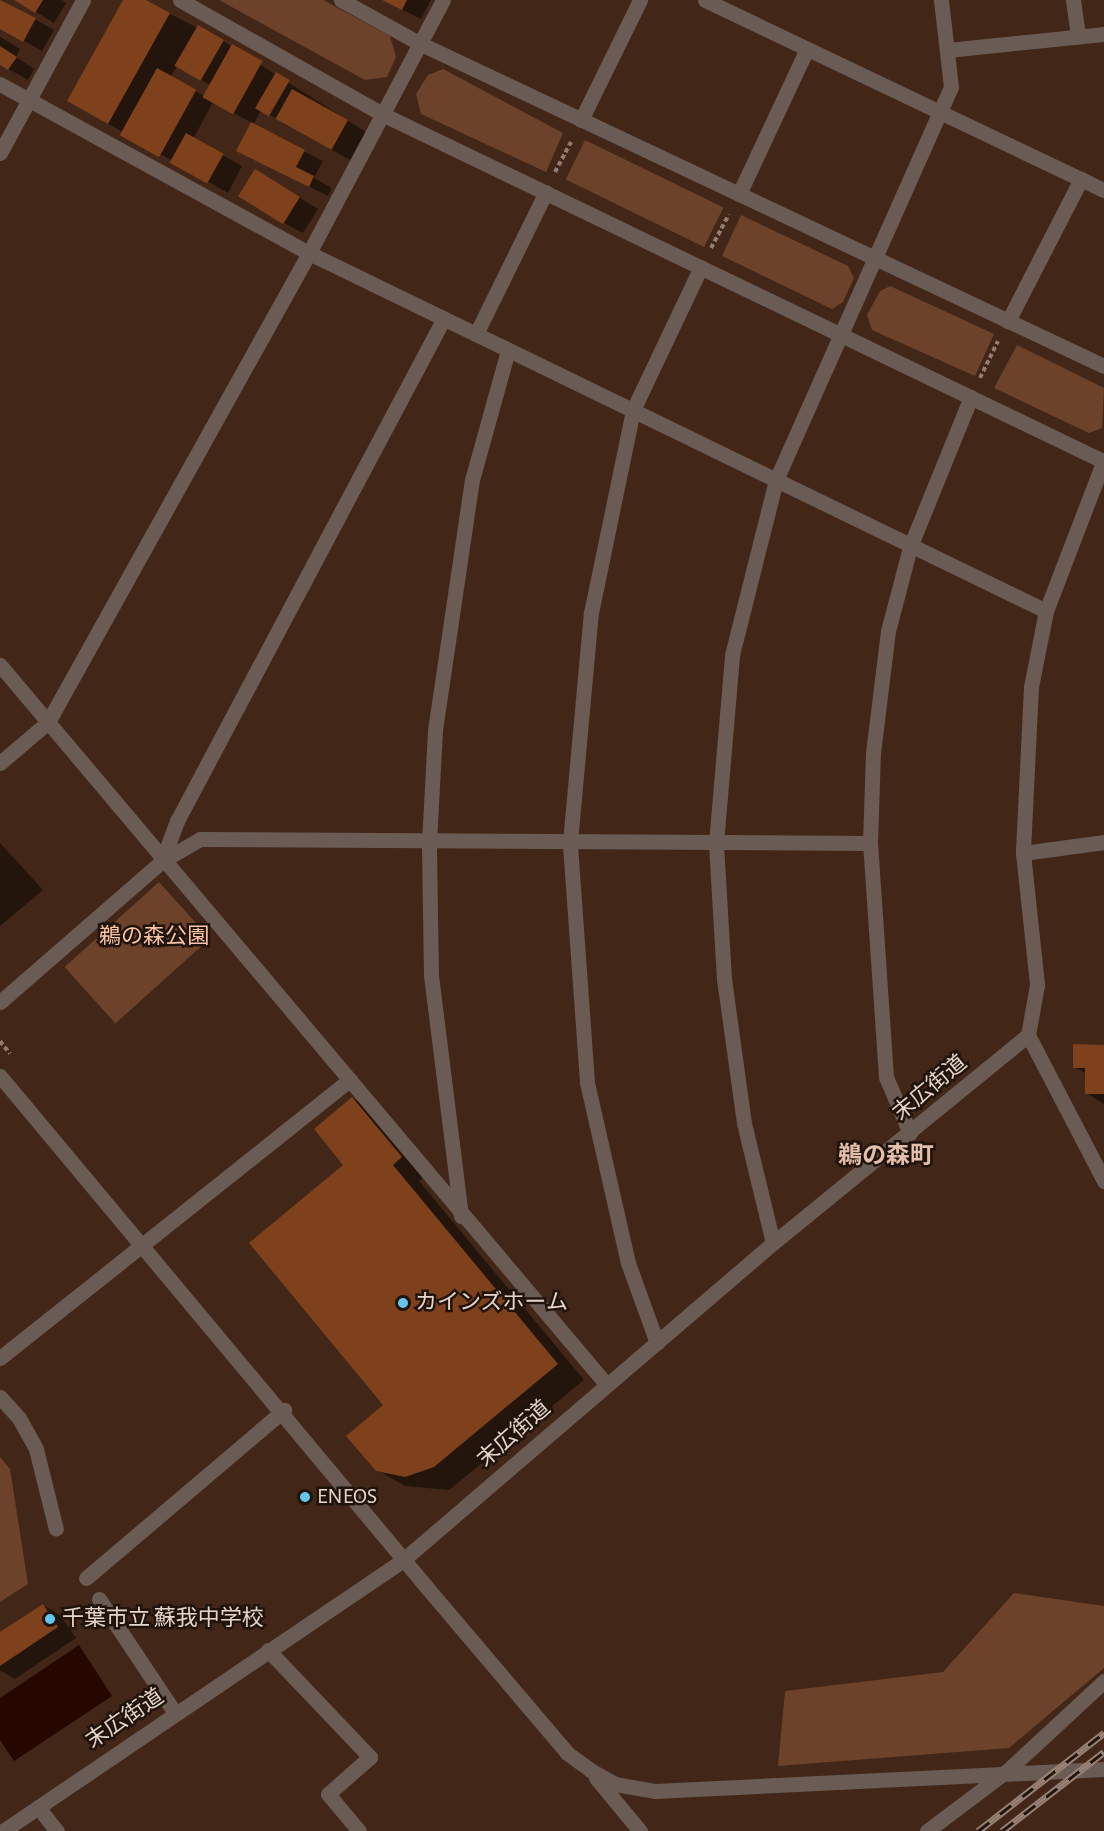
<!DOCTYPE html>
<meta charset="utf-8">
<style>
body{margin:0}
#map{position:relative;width:1104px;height:1831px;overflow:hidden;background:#422617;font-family:"Alegreya Sans","Noto Sans JP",sans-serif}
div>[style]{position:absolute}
.green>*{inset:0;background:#6d422b;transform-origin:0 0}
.water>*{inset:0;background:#250700}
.shadow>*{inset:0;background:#0007}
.building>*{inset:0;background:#7e411c;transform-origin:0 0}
.path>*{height:4px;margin-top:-2px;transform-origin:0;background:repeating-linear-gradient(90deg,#947d70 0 4.5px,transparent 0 7.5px)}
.minor>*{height:15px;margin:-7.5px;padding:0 7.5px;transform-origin:7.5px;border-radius:7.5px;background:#6a5b54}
.rail>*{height:7px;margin-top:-3.5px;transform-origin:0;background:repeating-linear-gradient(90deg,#1f130c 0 14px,#978074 0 28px);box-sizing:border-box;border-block:2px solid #978074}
.dots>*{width:16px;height:16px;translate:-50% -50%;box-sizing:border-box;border:3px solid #1f130c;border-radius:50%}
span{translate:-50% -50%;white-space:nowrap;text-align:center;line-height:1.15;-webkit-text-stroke:5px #1f130c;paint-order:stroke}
.park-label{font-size:22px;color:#fcc3a5}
.street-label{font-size:22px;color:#e6d4ca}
.poi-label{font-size:22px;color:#e6d4ca}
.left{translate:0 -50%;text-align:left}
.neighbourhood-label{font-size:24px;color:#e2beab;font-weight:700}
</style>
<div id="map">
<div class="green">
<i style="clip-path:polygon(219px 0,323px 0,390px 36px,396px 57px,387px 77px,365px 80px)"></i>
<i style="clip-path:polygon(443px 69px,563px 133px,546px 172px,421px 114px,416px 94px,428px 75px)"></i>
<i style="left:585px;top:140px;width:154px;height:44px;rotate:26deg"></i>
<i style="clip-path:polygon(741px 215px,848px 266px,854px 278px,843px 302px,832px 309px,722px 256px)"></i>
<i style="clip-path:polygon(890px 286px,994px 334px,975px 376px,872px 330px,867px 315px,880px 291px)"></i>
<i style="clip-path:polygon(1017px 345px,1104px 388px,1102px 428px,1089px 433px,994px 388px)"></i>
<i style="left:159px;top:882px;width:76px;height:127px;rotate:48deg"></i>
<i style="clip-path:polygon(0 1457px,10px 1469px,28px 1584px,0 1602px)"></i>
<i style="clip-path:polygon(1014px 1593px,1104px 1606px,1104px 1668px,1009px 1748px,778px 1766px,785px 1691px,943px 1672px)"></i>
</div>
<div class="water">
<i style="clip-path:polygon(79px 1645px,112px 1696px,14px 1761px,0 1740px,0 1698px)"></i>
</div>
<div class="shadow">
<i style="clip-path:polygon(0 0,54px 30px,42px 51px,0 27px)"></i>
<i style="clip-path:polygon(17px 0,61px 0,66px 3px,54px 23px)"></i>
<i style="clip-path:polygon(evenodd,124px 0,143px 0,223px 41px,366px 132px,350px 160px,261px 110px,253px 125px,323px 161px,314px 178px,332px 188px,328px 196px,257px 161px,252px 123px,213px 102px,193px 139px,242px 166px,228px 193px,69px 101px,124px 0,177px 66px,212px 86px,206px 97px,170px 77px,177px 66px)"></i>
<i style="clip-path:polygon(383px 0,431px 0,421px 19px)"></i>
<i style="clip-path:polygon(0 37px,20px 49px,16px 57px,34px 69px,28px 80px,0 64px)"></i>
<i style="clip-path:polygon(273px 181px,318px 209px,303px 233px,284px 223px)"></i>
<i style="clip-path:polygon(0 843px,43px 890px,0 926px)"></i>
<i style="clip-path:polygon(1104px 1046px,1104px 1104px,1086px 1093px,1087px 1074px,1074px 1067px)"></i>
<i style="clip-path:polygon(352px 1098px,380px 1114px,429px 1173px,419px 1181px,584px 1380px,449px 1490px,405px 1486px,377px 1470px,385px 1405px,345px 1165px)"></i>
<i style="clip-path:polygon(43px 1605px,61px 1616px,76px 1638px,15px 1679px,0 1670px,0 1634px)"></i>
</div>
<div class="building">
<i style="clip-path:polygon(0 0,36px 18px,23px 42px,0 29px)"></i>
<i style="clip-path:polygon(14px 0,43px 0,35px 13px)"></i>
<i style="clip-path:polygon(123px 0,146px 0,170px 13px,108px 124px,67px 101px)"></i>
<i style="clip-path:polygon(382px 0,407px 0,402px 10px)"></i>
<i style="left:198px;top:25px;width:30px;height:47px;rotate:30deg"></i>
<i style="left:232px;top:44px;width:35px;height:61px;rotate:29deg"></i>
<i style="clip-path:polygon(0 46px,17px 57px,8px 70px,0 65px)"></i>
<i style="left:157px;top:68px;width:45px;height:77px;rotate:29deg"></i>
<i style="left:276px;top:72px;width:16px;height:42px;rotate:30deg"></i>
<i style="left:292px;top:89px;width:64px;height:34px;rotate:29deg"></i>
<i style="clip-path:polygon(251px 122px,305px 150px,296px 167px,314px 176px,309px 187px,236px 151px)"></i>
<i style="left:186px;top:133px;width:43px;height:34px;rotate:29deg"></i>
<i style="left:255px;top:169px;width:53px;height:32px;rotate:32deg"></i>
<i style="clip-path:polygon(1073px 1044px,1104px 1045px,1104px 1094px,1085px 1094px,1085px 1068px,1073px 1068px)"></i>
<i style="clip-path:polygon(352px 1097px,402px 1157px,393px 1165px,558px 1364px,434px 1467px,405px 1477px,376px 1471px,346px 1436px,383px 1405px,249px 1243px,343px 1165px,314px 1129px)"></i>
<i style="clip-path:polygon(43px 1604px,58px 1627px,0 1666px,0 1632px)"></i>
</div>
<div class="path">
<i style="left:555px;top:172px;width:34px;rotate:-62deg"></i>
<i style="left:711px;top:248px;width:38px;rotate:-62deg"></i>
<i style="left:980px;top:378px;width:41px;rotate:-64.1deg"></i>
<i style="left:0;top:1041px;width:16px;rotate:52deg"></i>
</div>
<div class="minor">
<i style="left:180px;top:0;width:232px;rotate:29.4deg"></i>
<i style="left:382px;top:114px;width:800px;rotate:25.7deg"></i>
<i style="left:341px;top:0;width:89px;rotate:28.9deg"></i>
<i style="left:419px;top:43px;width:757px;rotate:25.25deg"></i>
<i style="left:705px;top:0;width:416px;rotate:25.5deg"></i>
<i style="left:1081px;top:179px;width:160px;rotate:117.2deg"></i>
<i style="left:1073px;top:0;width:37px;rotate:82deg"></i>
<i style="left:948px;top:50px;width:157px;rotate:-5.9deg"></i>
<i style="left:0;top:84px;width:352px;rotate:28.7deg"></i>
<i style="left:309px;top:253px;width:819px;rotate:25.91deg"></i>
<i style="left:581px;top:120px;width:134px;rotate:-63.8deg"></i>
<i style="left:0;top:153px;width:174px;rotate:-61.5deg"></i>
<i style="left:1081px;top:179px;width:25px;rotate:26deg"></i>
<i style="left:739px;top:194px;width:160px;rotate:-64.9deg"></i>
<i style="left:476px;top:334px;width:158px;rotate:-63.8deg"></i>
<i style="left:1104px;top:460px;width:162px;rotate:111deg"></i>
<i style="left:1046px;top:611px;width:77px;rotate:101.2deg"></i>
<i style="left:1031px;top:687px;width:166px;rotate:92.8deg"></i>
<i style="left:1023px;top:853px;width:133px;rotate:83.9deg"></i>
<i style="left:1037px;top:985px;width:51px;rotate:100.2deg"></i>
<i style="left:1028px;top:1035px;width:165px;rotate:62.5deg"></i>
<i style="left:0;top:665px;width:940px;rotate:49.87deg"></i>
<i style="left:0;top:763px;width:63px;rotate:-40.5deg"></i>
<i style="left:48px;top:722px;width:537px;rotate:-60.9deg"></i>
<i style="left:309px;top:253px;width:286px;rotate:-62.1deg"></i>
<i style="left:1023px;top:853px;width:82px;rotate:-7.7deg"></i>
<i style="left:162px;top:861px;width:43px;rotate:-69.4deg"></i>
<i style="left:177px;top:821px;width:569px;rotate:-62.04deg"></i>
<i style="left:0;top:1002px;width:215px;rotate:-41deg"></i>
<i style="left:162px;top:861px;width:44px;rotate:-30.1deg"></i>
<i style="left:200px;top:839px;width:670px;rotate:0.34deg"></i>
<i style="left:0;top:1076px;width:670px;rotate:50.15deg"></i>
<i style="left:429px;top:1590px;width:214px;rotate:49.7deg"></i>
<i style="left:567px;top:1753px;width:29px;rotate:36deg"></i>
<i style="left:590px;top:1770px;width:29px;rotate:29deg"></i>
<i style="left:615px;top:1784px;width:41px;rotate:9.9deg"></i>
<i style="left:655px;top:1791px;width:450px;rotate:-2.8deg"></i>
<i style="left:910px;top:1133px;width:61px;rotate:-113.2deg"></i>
<i style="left:886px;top:1077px;width:235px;rotate:-93.9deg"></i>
<i style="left:870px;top:843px;width:90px;rotate:-88.1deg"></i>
<i style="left:873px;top:753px;width:123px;rotate:-83deg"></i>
<i style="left:888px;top:631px;width:87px;rotate:-75.3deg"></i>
<i style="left:910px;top:547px;width:162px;rotate:-67.9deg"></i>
<i style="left:461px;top:1216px;width:243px;rotate:-97.1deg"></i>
<i style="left:431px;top:975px;width:133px;rotate:-90.9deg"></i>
<i style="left:429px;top:842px;width:112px;rotate:-86.9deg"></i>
<i style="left:435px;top:730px;width:253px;rotate:-81.6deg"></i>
<i style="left:472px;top:480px;width:135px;rotate:-74.5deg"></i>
<i style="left:773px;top:1243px;width:123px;rotate:-103.6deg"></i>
<i style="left:744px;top:1123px;width:145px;rotate:-97.9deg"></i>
<i style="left:724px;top:979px;width:136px;rotate:-93.4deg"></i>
<i style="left:716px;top:843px;width:189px;rotate:-85.1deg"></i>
<i style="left:732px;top:655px;width:180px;rotate:-75.9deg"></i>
<i style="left:776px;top:480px;width:430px;rotate:-66deg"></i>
<i style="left:951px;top:87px;width:88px;rotate:-96.6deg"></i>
<i style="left:657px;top:1343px;width:85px;rotate:-109.9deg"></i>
<i style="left:628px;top:1263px;width:186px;rotate:-102.8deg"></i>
<i style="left:587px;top:1082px;width:241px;rotate:-94.1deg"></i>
<i style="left:570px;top:842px;width:230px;rotate:-84.8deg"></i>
<i style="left:591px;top:613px;width:207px;rotate:-78.3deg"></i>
<i style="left:633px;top:410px;width:158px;rotate:-64.6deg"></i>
<i style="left:0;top:1358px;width:447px;rotate:-38.5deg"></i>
<i style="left:0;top:1397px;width:28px;rotate:48deg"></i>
<i style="left:19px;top:1418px;width:35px;rotate:61deg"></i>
<i style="left:36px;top:1449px;width:82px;rotate:76deg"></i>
<i style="left:86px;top:1578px;width:260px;rotate:-40.3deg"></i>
<i style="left:99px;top:1599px;width:137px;rotate:56.3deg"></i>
<i style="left:268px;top:1650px;width:148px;rotate:46.4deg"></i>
<i style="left:370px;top:1757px;width:56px;rotate:138.6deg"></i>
<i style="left:328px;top:1794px;width:48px;rotate:50deg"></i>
<i style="left:596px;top:1778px;width:69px;rotate:50.3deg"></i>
<i style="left:38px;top:1807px;width:31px;rotate:52deg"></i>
<i style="left:3px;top:1831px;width:483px;rotate:-34.1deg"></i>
<i style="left:403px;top:1560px;width:487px;rotate:-40.6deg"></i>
<i style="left:773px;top:1243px;width:329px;rotate:-39.2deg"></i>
<i style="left:927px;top:1831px;width:101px;rotate:-37deg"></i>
<i style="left:1008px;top:1770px;width:131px;rotate:-42.8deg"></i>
</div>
<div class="rail">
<i style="left:978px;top:1831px;width:160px;rotate:-37.9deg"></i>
<i style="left:1002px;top:1831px;width:129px;rotate:-37.8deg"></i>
</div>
<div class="dots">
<i style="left:403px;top:1303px;background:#65c5ee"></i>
<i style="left:305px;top:1497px;background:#65c5ee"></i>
<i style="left:50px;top:1619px;background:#65c5ee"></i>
</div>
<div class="park-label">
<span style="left:154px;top:937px">鵜の森公園</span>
</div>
<div class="street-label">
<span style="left:930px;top:1088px;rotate:-40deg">末広街道</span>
<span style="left:514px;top:1434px;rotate:-41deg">末広街道</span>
<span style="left:125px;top:1719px;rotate:-34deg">末広街道</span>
</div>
<div class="poi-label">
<span class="left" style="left:415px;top:1303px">カインズホーム</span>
<span class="left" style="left:317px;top:1497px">ENEOS</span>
<span class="left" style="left:62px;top:1619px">千葉市立 蘇我中学校</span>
</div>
<div class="neighbourhood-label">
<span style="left:886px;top:1157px">鵜の森町</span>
</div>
</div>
